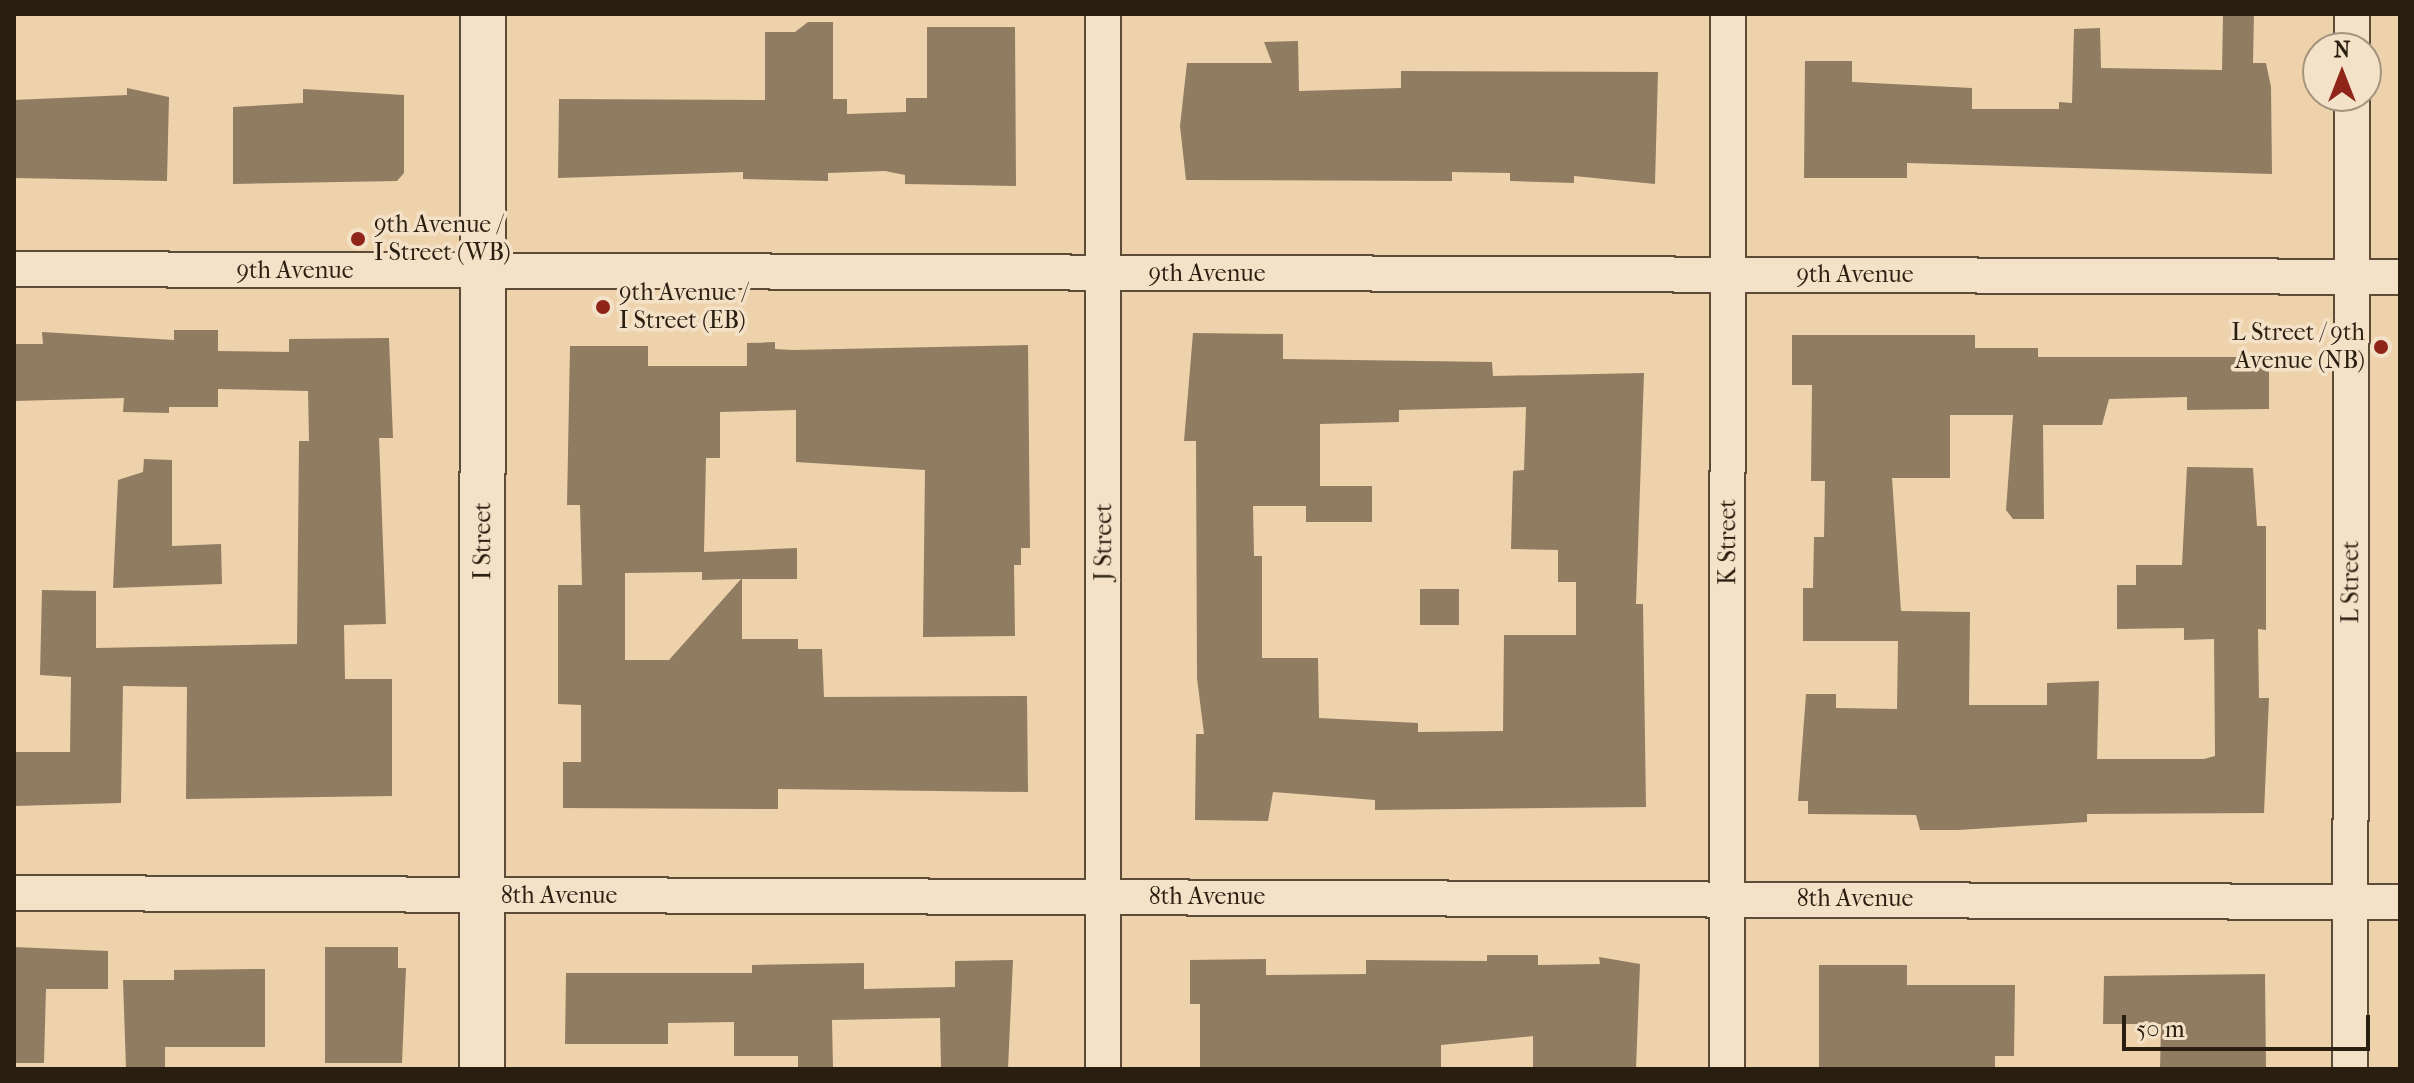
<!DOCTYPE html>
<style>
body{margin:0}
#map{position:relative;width:2414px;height:1083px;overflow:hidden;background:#eed2ab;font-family:"IM FELL French Canon",serif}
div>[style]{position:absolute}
.building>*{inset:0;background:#907c61;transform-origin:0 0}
.roads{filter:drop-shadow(2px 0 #5b4b37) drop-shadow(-2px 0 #5b4b37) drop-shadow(0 2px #5b4b37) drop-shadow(0 -2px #5b4b37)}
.minor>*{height:34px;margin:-17px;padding:0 17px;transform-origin:17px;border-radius:17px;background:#f4e2c8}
.tertiary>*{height:44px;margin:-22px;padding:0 22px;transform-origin:22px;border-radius:22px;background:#f4e2c8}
.dots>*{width:22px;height:22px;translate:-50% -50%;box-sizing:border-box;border:4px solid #f4e2c8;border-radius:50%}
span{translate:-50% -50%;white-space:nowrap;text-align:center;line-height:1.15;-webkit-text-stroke:7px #f4e2c8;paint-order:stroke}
.poi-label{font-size:24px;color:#2a1e10}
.left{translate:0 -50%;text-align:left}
.right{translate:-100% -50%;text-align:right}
.street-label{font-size:24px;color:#2a1e10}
.frame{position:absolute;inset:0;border:16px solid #2a1e10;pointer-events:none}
.north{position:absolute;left:2302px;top:32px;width:80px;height:80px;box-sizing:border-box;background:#f4e2c8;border:2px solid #a3947e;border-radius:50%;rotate:0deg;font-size:22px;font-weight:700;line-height:32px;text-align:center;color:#2a1e10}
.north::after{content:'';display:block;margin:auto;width:28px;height:36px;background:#8f2418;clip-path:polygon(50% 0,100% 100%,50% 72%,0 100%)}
.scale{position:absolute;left:2122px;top:1015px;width:248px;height:36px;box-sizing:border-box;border:4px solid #2a1e10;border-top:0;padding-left:10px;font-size:24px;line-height:28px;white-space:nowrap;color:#2a1e10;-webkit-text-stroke:6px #f4e2c8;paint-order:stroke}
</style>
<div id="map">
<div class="building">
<i style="clip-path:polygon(2223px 14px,2254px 14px,2253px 63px,2266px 63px,2271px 87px,2272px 174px,1907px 163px,1907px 178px,1804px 178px,1805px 61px,1852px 61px,1852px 82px,1972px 88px,1972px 109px,2059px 109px,2059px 102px,2072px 103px,2074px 29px,2100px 28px,2101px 68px,2222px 70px)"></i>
<i style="clip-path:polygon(808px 22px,833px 22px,833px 99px,847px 99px,847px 114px,906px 112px,906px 98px,927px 98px,927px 27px,1015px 27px,1016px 186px,905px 184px,905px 175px,885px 171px,828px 173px,828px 181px,743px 179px,743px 172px,558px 178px,559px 99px,765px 100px,765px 32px,795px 32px)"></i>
<i style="clip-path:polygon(1298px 41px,1299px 91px,1401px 88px,1401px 71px,1658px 72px,1655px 184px,1574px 176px,1574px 183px,1510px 181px,1510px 173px,1452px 172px,1452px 181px,1186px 180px,1180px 126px,1187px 63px,1272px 63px,1264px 42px)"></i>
<i style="clip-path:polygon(127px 88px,169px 97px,167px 181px,14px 178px,14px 100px,127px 95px)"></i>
<i style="clip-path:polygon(303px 89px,404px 95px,404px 173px,397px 181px,233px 184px,233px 107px,303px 103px)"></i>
<i style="clip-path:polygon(174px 330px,218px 330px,218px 351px,289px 352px,289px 339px,389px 338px,393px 438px,379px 438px,386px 624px,344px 625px,345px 679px,392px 679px,392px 796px,186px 799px,187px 687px,123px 686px,121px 803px,14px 806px,14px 752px,70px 752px,71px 677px,40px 675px,42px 590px,96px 591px,96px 648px,297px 644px,299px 441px,309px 441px,308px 391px,218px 389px,218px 407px,169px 407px,169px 413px,123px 412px,124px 398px,14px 401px,14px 344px,43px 344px,42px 332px,174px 340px)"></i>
<i style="clip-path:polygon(evenodd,1193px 333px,1283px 334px,1283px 359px,1492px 362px,1493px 376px,1644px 373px,1636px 604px,1643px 604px,1646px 807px,1375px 810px,1375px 800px,1273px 792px,1268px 821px,1195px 820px,1196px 734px,1204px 734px,1197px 678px,1196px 441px,1184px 441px,1193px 333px,1526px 407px,1524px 470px,1513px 471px,1511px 549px,1558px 550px,1558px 582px,1576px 582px,1576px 635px,1504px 635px,1503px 731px,1418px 732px,1418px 723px,1319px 718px,1318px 658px,1262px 658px,1262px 556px,1254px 556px,1253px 506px,1306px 506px,1306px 522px,1372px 522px,1372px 486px,1320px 486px,1320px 424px,1399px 422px,1399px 410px,1526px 407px)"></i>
<i style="clip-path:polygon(1792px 335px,1975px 335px,1975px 348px,2038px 348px,2038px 357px,2269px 357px,2269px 409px,2187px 410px,2187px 397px,2109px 399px,2102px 425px,2043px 425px,2044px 519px,2013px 519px,2006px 510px,2013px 415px,1950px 415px,1950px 478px,1892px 478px,1901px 611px,1970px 612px,1969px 705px,2047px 705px,2047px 683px,2099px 681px,2097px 759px,2204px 759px,2215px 756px,2214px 639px,2184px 640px,2184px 628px,2117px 629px,2117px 585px,2136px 585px,2136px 565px,2182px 565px,2187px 467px,2253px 468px,2257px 526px,2266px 526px,2266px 630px,2258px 629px,2259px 698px,2269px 698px,2264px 813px,2087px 814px,2087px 822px,1958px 830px,1920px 830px,1916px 815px,1808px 814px,1808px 801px,1798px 801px,1806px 694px,1836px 694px,1836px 708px,1897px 709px,1898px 641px,1803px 641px,1803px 588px,1813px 588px,1814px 537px,1824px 537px,1825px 481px,1811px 481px,1812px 385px,1792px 385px)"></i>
<i style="clip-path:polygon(evenodd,775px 342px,775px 349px,793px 350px,1028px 345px,1030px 548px,1021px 548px,1021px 565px,1014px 565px,1015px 636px,923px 637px,925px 470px,796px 462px,796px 410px,720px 412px,720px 458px,706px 458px,704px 552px,797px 548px,797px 579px,742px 579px,742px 639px,798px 639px,798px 649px,822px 649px,824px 697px,1027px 696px,1028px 792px,778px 789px,778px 809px,563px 808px,563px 762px,581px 762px,581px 705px,558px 704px,558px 585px,582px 585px,580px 505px,567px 505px,570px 346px,648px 346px,648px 366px,747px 366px,747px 343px,775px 342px,702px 572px,702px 580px,741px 579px,669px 660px,625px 660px,625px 573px,702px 572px)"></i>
<i style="clip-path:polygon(144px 459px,172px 460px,172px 546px,221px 544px,222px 584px,113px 588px,118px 480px,143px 472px)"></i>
<i style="left:1459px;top:589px;width:36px;height:39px;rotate:90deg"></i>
<i style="clip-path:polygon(14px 947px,108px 951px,108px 989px,46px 989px,44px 1063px,14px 1063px)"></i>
<i style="clip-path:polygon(325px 947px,398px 947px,398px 968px,406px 968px,402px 1063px,325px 1063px)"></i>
<i style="clip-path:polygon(1487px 955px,1538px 955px,1538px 965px,1600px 964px,1599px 957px,1640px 964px,1636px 1069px,1533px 1069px,1533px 1036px,1441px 1045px,1441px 1069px,1200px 1069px,1200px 1004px,1190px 1004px,1190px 960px,1266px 959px,1266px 975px,1366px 974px,1366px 960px,1487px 961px)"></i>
<i style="clip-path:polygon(1013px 960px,1008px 1069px,941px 1069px,940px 1018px,832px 1020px,833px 1069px,798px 1069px,798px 1056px,734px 1056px,734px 1022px,668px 1023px,668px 1044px,565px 1044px,566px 973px,752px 973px,752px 965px,864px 963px,864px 989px,955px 987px,955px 961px)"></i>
<i style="clip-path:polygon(1819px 965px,1907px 965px,1907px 985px,2015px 985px,2014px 1056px,1995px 1056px,1995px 1069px,1819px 1069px)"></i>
<i style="clip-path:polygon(265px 969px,265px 1047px,165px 1047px,165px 1069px,126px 1069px,123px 980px,174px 980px,174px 970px)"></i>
<i style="clip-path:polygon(2265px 974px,2266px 1069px,2160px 1069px,2161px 1024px,2103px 1024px,2104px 976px)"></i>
</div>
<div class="roads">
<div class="minor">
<i style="left:1103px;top:14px;width:1055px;rotate:90deg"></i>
<i style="left:2352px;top:14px;width:34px;rotate:90deg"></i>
<i style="left:14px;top:269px;width:2386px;rotate:0.19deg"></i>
<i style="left:14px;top:893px;width:2386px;rotate:0.22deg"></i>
<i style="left:1727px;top:1069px;width:1055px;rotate:-89.95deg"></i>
<i style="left:2350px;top:1069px;width:973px;rotate:-89.88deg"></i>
</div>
<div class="tertiary">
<i style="left:482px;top:1069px;width:1055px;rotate:-89.95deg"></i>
</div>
</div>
<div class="dots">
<i style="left:358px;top:239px;background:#8f2418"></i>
<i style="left:603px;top:307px;background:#8f2418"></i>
<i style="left:2381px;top:347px;background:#8f2418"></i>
</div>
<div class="poi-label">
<span class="left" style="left:374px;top:239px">9th Avenue /<br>I Street (WB)</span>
<span class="left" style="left:619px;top:307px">9th Avenue /<br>I Street (EB)</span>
<span class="right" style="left:2365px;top:347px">L Street / 9th<br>Avenue (NB)</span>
</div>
<div class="street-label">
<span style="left:295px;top:271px">9th Avenue</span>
<span style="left:1207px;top:274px">9th Avenue</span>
<span style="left:1855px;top:275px">9th Avenue</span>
<span style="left:483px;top:541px;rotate:-90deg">I Street</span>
<span style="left:1104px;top:542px;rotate:-90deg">J Street</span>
<span style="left:1728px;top:542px;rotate:-90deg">K Street</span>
<span style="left:2351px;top:582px;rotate:-90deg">L Street</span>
<span style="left:559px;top:896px">8th Avenue</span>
<span style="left:1207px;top:897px">8th Avenue</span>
<span style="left:1855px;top:899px">8th Avenue</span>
</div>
<div class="frame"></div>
<div class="north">N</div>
<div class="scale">50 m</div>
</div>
